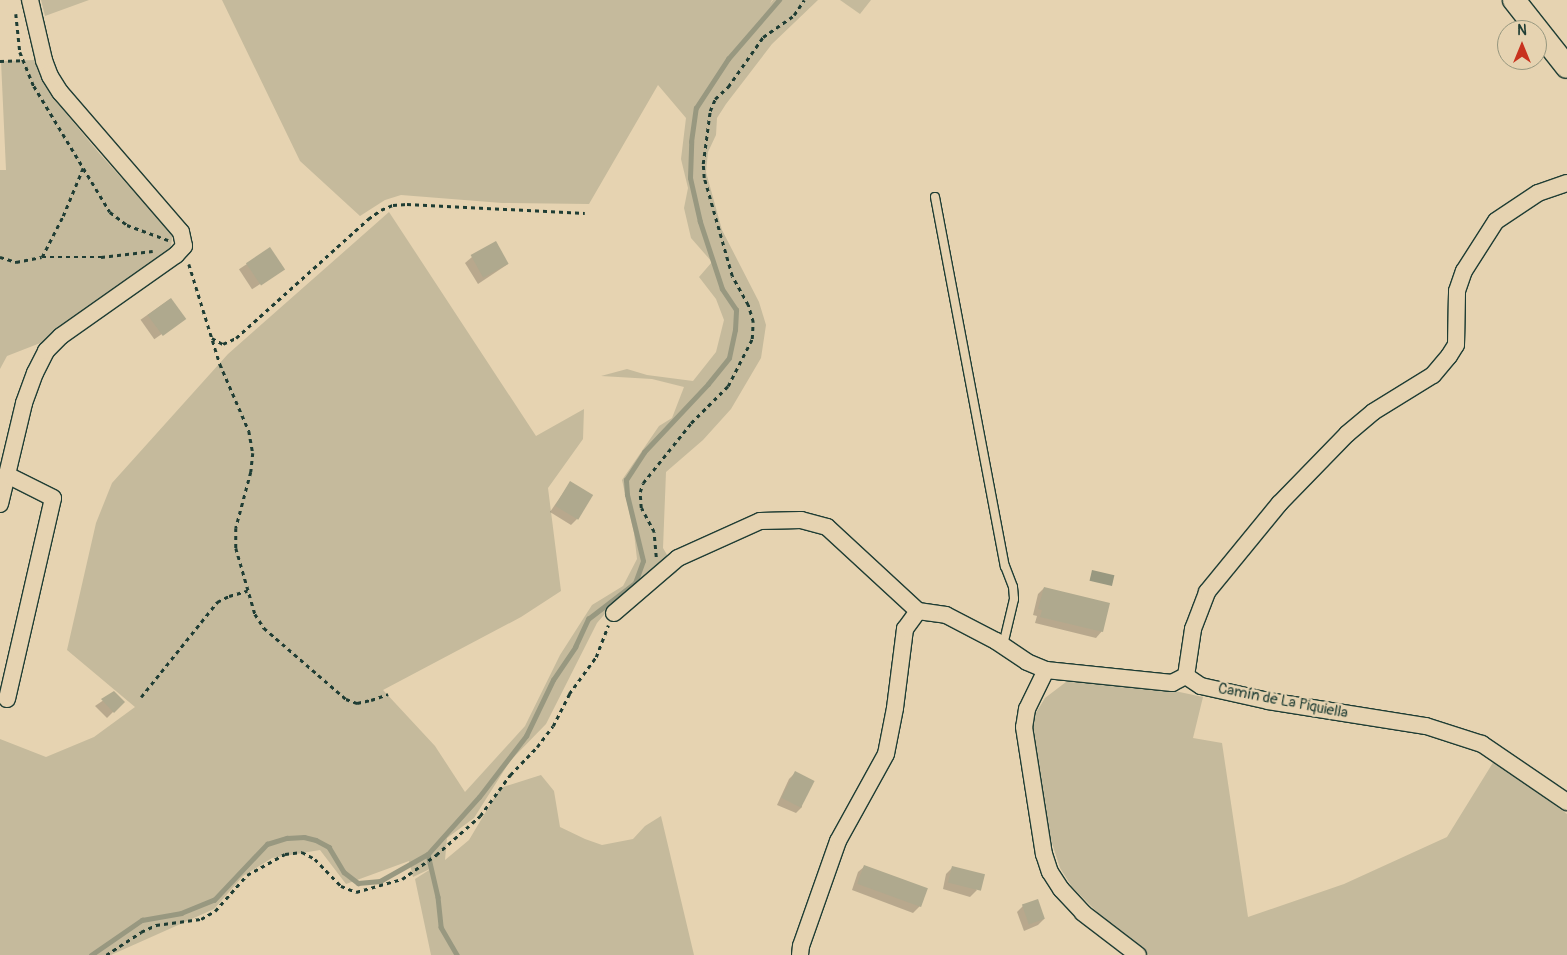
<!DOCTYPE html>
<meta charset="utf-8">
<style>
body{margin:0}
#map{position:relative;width:1567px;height:955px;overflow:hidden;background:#e6d3b1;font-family:Pangolin,sans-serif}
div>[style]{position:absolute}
.green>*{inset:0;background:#c5ba9c}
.water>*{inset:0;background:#989880;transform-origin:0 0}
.shadow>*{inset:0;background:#0003;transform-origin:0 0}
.stream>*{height:4.5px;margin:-2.25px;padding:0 2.25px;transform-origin:2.25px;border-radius:2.25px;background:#989880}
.building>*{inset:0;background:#afa98e;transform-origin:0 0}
.path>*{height:2.5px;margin-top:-1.25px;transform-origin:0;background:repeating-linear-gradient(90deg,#1f3d34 0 4px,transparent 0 8px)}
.roads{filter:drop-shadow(1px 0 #1f3d34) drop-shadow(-1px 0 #1f3d34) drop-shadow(0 1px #1f3d34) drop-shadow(0 -1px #1f3d34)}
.lane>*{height:8px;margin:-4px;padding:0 4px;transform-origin:4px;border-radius:4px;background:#e6d3b1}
.street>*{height:16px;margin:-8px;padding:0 8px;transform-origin:8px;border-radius:8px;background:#e6d3b1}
.secondary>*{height:22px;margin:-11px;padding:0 11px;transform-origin:11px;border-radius:11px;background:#e6d3b1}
span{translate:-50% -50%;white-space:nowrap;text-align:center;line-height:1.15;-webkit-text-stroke:5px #e6d3b1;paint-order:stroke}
.street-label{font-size:15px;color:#1f3d34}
.north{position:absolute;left:1497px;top:20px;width:50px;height:50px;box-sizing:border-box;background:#e6d3b1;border:1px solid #96977f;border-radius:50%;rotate:0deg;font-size:14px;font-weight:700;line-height:20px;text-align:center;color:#1f3d34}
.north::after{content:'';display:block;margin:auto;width:18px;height:22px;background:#c8321e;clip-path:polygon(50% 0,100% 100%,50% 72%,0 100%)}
</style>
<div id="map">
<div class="green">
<i style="clip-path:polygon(41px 0,89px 0,45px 16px)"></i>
<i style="clip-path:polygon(222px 0,772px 0,770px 4px,773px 0,818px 0,772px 44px,726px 104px,717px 118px,716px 135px,708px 152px,706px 172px,722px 230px,759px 302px,766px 325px,761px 358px,731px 409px,703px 440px,666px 472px,663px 548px,677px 572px,656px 586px,615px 602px,597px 623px,546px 724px,510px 761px,474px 818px,447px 838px,445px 860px,469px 840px,500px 788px,541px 775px,554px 791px,560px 827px,585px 839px,602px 845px,633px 839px,645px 826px,661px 816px,694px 955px,431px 955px,415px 879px,434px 867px,413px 877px,409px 861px,346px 884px,320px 850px,272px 858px,243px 876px,214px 909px,111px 955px,0 955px,0 739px,46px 757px,94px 737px,135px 707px,67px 650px,96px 523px,112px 483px,228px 354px,389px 212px,536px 436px,584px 409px,583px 439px,548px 488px,561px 591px,521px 617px,383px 690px,435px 746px,465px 792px,525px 726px,560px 655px,592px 605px,623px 586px,637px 559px,634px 533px,622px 480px,659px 426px,672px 418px,684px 387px,652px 379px,601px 376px,627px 369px,647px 375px,693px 381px,716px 352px,724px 320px,716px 299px,699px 277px,712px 262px,691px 238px,684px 208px,688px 188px,681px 159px,686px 118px,658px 85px,589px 204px,502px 203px,401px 195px,385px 200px,360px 216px,300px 161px)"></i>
<i style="clip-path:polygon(840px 0,871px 0,860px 14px)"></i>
<i style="clip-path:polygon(36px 60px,54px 99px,99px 153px,145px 204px,173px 229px,170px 255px,48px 340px,7px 356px,0 369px,0 170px,6px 170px,1px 61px)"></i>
<i style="clip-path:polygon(1066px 682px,1137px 683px,1203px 697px,1193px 738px,1222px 743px,1248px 917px,1344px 884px,1447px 837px,1494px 761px,1567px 814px,1567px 955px,1149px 955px,1102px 917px,1072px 887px,1060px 868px,1050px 837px,1031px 721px,1045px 698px)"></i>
</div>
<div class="water">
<i style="left:1092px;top:570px;width:23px;height:11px;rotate:13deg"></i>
</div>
<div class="shadow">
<i style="left:270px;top:249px;width:24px;height:37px;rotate:57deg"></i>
<i style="clip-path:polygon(472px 257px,508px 264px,478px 284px,465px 263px)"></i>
<i style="left:170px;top:299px;width:24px;height:36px;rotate:55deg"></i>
<i style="clip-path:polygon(570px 483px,577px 519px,571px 525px,550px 512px)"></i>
<i style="clip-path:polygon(1044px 588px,1102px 631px,1096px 638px,1035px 623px,1037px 616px,1033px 615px,1038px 594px)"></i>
<i style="clip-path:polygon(114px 693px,123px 702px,107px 718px,95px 706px)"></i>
<i style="clip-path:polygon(795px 773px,802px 807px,796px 813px,777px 805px,789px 779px)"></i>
<i style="clip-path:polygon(865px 866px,920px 906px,913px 913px,852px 890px,858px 872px)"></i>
<i style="clip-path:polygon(952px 868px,977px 890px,970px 897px,943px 889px,946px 874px)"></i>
<i style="clip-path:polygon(1023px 906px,1044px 919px,1038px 925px,1024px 931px,1017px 912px)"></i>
</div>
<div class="stream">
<i style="left:428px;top:854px;width:44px;rotate:76.9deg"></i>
<i style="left:438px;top:897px;width:30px;rotate:84deg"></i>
<i style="left:441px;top:927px;width:32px;rotate:60deg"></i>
<i style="left:91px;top:955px;width:62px;rotate:-34.5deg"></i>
<i style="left:142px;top:920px;width:40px;rotate:-10deg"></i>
<i style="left:181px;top:913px;width:35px;rotate:-22deg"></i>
<i style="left:214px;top:900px;width:77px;rotate:-46.6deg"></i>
<i style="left:267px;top:844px;width:21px;rotate:-17deg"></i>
<i style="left:287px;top:838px;width:17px;rotate:-3deg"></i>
<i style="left:304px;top:837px;width:12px;rotate:14deg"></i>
<i style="left:316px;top:840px;width:15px;rotate:28deg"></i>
<i style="left:329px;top:847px;width:29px;rotate:59deg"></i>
<i style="left:344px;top:872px;width:18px;rotate:38deg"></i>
<i style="left:358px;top:883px;width:22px;rotate:-5deg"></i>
<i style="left:380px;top:881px;width:55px;rotate:-29.4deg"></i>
<i style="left:428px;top:854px;width:76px;rotate:-48.2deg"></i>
<i style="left:479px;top:797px;width:77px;rotate:-52.4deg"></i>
<i style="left:526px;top:736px;width:62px;rotate:-64.3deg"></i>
<i style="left:553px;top:680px;width:40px;rotate:-56deg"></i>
<i style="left:575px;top:647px;width:31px;rotate:-65deg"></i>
<i style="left:588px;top:619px;width:59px;rotate:-37.5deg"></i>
<i style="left:635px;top:583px;width:23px;rotate:-70deg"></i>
<i style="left:643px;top:561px;width:68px;rotate:-103.6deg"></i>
<i style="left:627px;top:495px;width:15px;rotate:-94deg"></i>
<i style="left:626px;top:480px;width:33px;rotate:-57deg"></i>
<i style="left:644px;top:452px;width:93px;rotate:-46.7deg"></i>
<i style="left:708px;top:384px;width:33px;rotate:-51deg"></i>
<i style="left:729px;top:358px;width:29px;rotate:-78deg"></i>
<i style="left:735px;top:330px;width:20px;rotate:-87deg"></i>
<i style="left:736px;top:310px;width:25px;rotate:-124deg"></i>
<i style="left:722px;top:289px;width:71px;rotate:-108.2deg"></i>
<i style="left:700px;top:222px;width:45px;rotate:-102.8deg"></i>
<i style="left:690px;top:178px;width:36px;rotate:-88deg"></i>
<i style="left:691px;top:142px;width:34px;rotate:-82deg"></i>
<i style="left:696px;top:108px;width:59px;rotate:-56.9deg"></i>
<i style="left:728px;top:59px;width:78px;rotate:-49.2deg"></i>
</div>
<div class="building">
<i style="left:496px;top:241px;width:26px;height:29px;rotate:61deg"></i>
<i style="left:270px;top:247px;width:27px;height:29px;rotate:56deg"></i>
<i style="left:171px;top:298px;width:26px;height:29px;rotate:54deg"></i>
<i style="left:570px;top:481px;width:27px;height:29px;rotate:31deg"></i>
<i style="clip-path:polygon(1044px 587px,1110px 603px,1103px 632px,1040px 617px,1042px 610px,1038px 609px)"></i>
<i style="clip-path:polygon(114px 691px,125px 702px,114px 713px,101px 699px)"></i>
<i style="left:795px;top:771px;width:22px;height:30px;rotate:27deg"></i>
<i style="left:864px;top:865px;width:68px;height:20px;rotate:20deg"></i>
<i style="left:952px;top:866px;width:34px;height:17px;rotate:14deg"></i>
<i style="left:1038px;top:899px;width:21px;height:17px;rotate:71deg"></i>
</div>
<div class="path">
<i style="left:16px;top:14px;width:38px;rotate:84deg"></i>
<i style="left:20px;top:52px;width:37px;rotate:68deg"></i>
<i style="left:34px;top:86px;width:147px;rotate:58.9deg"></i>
<i style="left:110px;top:212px;width:21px;rotate:37deg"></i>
<i style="left:127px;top:225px;width:44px;rotate:20.1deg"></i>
<i style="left:0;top:61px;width:23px;rotate:-2deg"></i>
<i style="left:0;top:257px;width:17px;rotate:17deg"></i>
<i style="left:16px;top:262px;width:26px;rotate:-11deg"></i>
<i style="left:42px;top:257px;width:59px"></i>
<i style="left:101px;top:257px;width:52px;rotate:-6.6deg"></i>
<i style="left:42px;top:257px;width:46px;rotate:-62.9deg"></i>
<i style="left:63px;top:216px;width:52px;rotate:-67.4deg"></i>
<i style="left:189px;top:264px;width:105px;rotate:72.8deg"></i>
<i style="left:220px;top:364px;width:73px;rotate:66.6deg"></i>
<i style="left:249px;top:431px;width:22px;rotate:80deg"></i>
<i style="left:253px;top:453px;width:19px;rotate:96deg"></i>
<i style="left:251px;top:472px;width:58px;rotate:105deg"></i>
<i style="left:236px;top:528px;width:20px;rotate:90deg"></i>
<i style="left:236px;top:548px;width:69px;rotate:73.9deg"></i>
<i style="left:255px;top:614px;width:17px;rotate:57deg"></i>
<i style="left:264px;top:628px;width:108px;rotate:40.9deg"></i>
<i style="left:346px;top:699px;width:12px;rotate:20deg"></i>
<i style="left:357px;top:703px;width:14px;rotate:-12deg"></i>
<i style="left:371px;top:700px;width:18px;rotate:-19deg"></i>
<i style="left:212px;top:338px;width:13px;rotate:29deg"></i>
<i style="left:223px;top:344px;width:14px;rotate:-25deg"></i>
<i style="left:236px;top:338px;width:178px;rotate:-42deg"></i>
<i style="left:368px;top:219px;width:16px;rotate:-35deg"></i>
<i style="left:381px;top:210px;width:13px;rotate:-23deg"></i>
<i style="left:393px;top:205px;width:14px;rotate:-4deg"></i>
<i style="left:407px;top:204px;width:178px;rotate:2.9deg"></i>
<i style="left:656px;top:557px;width:25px;rotate:-95deg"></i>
<i style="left:654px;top:532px;width:27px;rotate:-118deg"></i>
<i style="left:641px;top:508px;width:16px;rotate:-94deg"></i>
<i style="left:640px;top:492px;width:9px;rotate:-72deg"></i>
<i style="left:643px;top:483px;width:77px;rotate:-51.3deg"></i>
<i style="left:691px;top:423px;width:52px;rotate:-45deg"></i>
<i style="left:728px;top:386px;width:53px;rotate:-62.9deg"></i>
<i style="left:752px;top:339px;width:17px;rotate:-87deg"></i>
<i style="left:753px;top:322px;width:18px;rotate:-106deg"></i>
<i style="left:748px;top:305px;width:33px;rotate:-119deg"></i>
<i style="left:732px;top:276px;width:102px;rotate:-105.9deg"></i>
<i style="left:704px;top:178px;width:14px;rotate:-94deg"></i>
<i style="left:703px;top:164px;width:53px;rotate:-82.5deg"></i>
<i style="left:710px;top:111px;width:13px;rotate:-67deg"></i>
<i style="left:715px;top:99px;width:18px;rotate:-43deg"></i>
<i style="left:728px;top:87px;width:61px;rotate:-55deg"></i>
<i style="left:763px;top:37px;width:38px;rotate:-35deg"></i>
<i style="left:794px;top:15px;width:18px;rotate:-56deg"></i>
<i style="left:141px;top:697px;width:122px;rotate:-51.3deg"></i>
<i style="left:217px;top:602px;width:13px;rotate:-27deg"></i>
<i style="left:229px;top:596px;width:19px;rotate:-16deg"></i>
<i style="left:106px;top:955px;width:42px;rotate:-33.3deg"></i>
<i style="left:141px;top:932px;width:17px;rotate:-25deg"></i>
<i style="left:156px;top:925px;width:45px;rotate:-7.6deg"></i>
<i style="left:201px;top:919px;width:16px;rotate:-30deg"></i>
<i style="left:215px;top:911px;width:48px;rotate:-48.4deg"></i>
<i style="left:247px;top:875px;width:43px;rotate:-28.9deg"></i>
<i style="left:285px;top:854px;width:17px;rotate:-7deg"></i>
<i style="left:302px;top:852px;width:15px;rotate:28deg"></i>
<i style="left:315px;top:859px;width:37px;rotate:46deg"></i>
<i style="left:341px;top:886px;width:16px;rotate:22deg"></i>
<i style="left:356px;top:892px;width:48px;rotate:-15.8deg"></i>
<i style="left:402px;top:879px;width:42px;rotate:-35.2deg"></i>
<i style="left:436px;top:855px;width:59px;rotate:-41.6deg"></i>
<i style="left:480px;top:816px;width:51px;rotate:-53.8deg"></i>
<i style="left:510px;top:775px;width:39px;rotate:-46deg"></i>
<i style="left:537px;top:747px;width:26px;rotate:-53deg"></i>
<i style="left:553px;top:726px;width:36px;rotate:-63deg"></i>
<i style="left:569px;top:694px;width:46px;rotate:-53.9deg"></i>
<i style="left:596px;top:657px;width:34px;rotate:-69deg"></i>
</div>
<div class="roads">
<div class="lane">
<i style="left:935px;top:197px;width:376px;rotate:79.3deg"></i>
<i style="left:1005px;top:566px;width:22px;rotate:69deg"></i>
<i style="left:1013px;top:587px;width:12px;rotate:85deg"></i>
<i style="left:1014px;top:599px;width:47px;rotate:103.4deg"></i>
</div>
<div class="street">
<i style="left:0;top:504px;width:104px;rotate:-76.6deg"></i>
<i style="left:24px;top:403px;width:32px;rotate:-70deg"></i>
<i style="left:35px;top:373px;width:25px;rotate:-63deg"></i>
<i style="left:46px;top:351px;width:21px;rotate:-45deg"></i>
<i style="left:61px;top:336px;width:141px;rotate:-35.2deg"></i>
<i style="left:176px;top:255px;width:12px;rotate:-48deg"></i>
<i style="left:184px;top:246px;width:14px;rotate:-102deg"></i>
<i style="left:181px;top:232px;width:185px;rotate:-130.8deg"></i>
<i style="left:60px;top:92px;width:19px;rotate:-122deg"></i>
<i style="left:50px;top:76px;width:17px;rotate:-111deg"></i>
<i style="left:44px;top:60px;width:62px;rotate:-103.1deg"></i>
<i style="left:614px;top:613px;width:84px;rotate:-40.7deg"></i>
<i style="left:678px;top:558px;width:90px;rotate:-24.3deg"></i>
<i style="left:760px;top:521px;width:41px;rotate:-1.4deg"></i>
<i style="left:801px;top:520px;width:27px;rotate:15deg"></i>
<i style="left:827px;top:527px;width:124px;rotate:42.7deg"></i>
<i style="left:918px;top:611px;width:28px;rotate:8deg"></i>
<i style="left:946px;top:615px;width:56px;rotate:27.5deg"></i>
<i style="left:996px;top:641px;width:37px;rotate:34deg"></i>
<i style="left:1027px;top:662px;width:21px;rotate:23deg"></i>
<i style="left:1046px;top:670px;width:127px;rotate:5.9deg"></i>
<i style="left:1172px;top:683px;width:16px;rotate:-27deg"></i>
<i style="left:1186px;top:676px;width:18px;rotate:34deg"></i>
<i style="left:1201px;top:686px;width:69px;rotate:12.6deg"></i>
<i style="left:1268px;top:701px;width:160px;rotate:9deg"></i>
<i style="left:1426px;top:726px;width:59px;rotate:17.8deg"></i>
<i style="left:1482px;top:744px;width:103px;rotate:34.3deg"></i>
<i style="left:1046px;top:670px;width:43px;rotate:116deg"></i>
<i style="left:1027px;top:709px;width:18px;rotate:99deg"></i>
<i style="left:1024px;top:727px;width:129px;rotate:81.1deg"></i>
<i style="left:1044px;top:854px;width:19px;rotate:72deg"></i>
<i style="left:1050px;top:872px;width:20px;rotate:57deg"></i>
<i style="left:1061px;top:889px;width:33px;rotate:47deg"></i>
<i style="left:1083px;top:913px;width:69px;rotate:37.4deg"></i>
<i style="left:1186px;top:676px;width:48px;rotate:-81.5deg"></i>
<i style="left:1193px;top:629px;width:40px;rotate:-69deg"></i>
<i style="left:1207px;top:592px;width:114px;rotate:-50.7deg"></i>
<i style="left:1279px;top:504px;width:98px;rotate:-45.8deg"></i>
<i style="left:1347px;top:434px;width:34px;rotate:-40deg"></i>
<i style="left:1373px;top:412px;width:70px;rotate:-31.7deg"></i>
<i style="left:1433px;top:375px;width:25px;rotate:-50deg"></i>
<i style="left:1449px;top:356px;width:13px;rotate:-58deg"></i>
<i style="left:1456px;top:345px;width:54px;rotate:-88.9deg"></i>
<i style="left:1457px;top:291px;width:21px;rotate:-71deg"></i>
<i style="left:1464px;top:271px;width:59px;rotate:-57.4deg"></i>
<i style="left:1496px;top:221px;width:50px;rotate:-33.7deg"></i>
<i style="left:1538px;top:193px;width:31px;rotate:-19deg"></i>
<i style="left:7px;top:699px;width:206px;rotate:-77.1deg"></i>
<i style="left:53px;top:498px;width:51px;rotate:-153.4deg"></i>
<i style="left:800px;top:955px;width:9px;rotate:-84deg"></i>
<i style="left:801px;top:946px;width:111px;rotate:-70.6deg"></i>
<i style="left:838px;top:841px;width:99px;rotate:-61.1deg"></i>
<i style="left:886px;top:754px;width:47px;rotate:-78.9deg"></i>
<i style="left:895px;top:708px;width:80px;rotate:-82.8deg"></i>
<i style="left:905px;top:629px;width:22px;rotate:-54deg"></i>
</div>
<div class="secondary">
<i style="left:1514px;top:0;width:85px;rotate:51.7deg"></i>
</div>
</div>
<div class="street-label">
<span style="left:1283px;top:701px;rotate:11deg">Camín de La Piquiella</span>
</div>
<div class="north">N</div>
</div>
